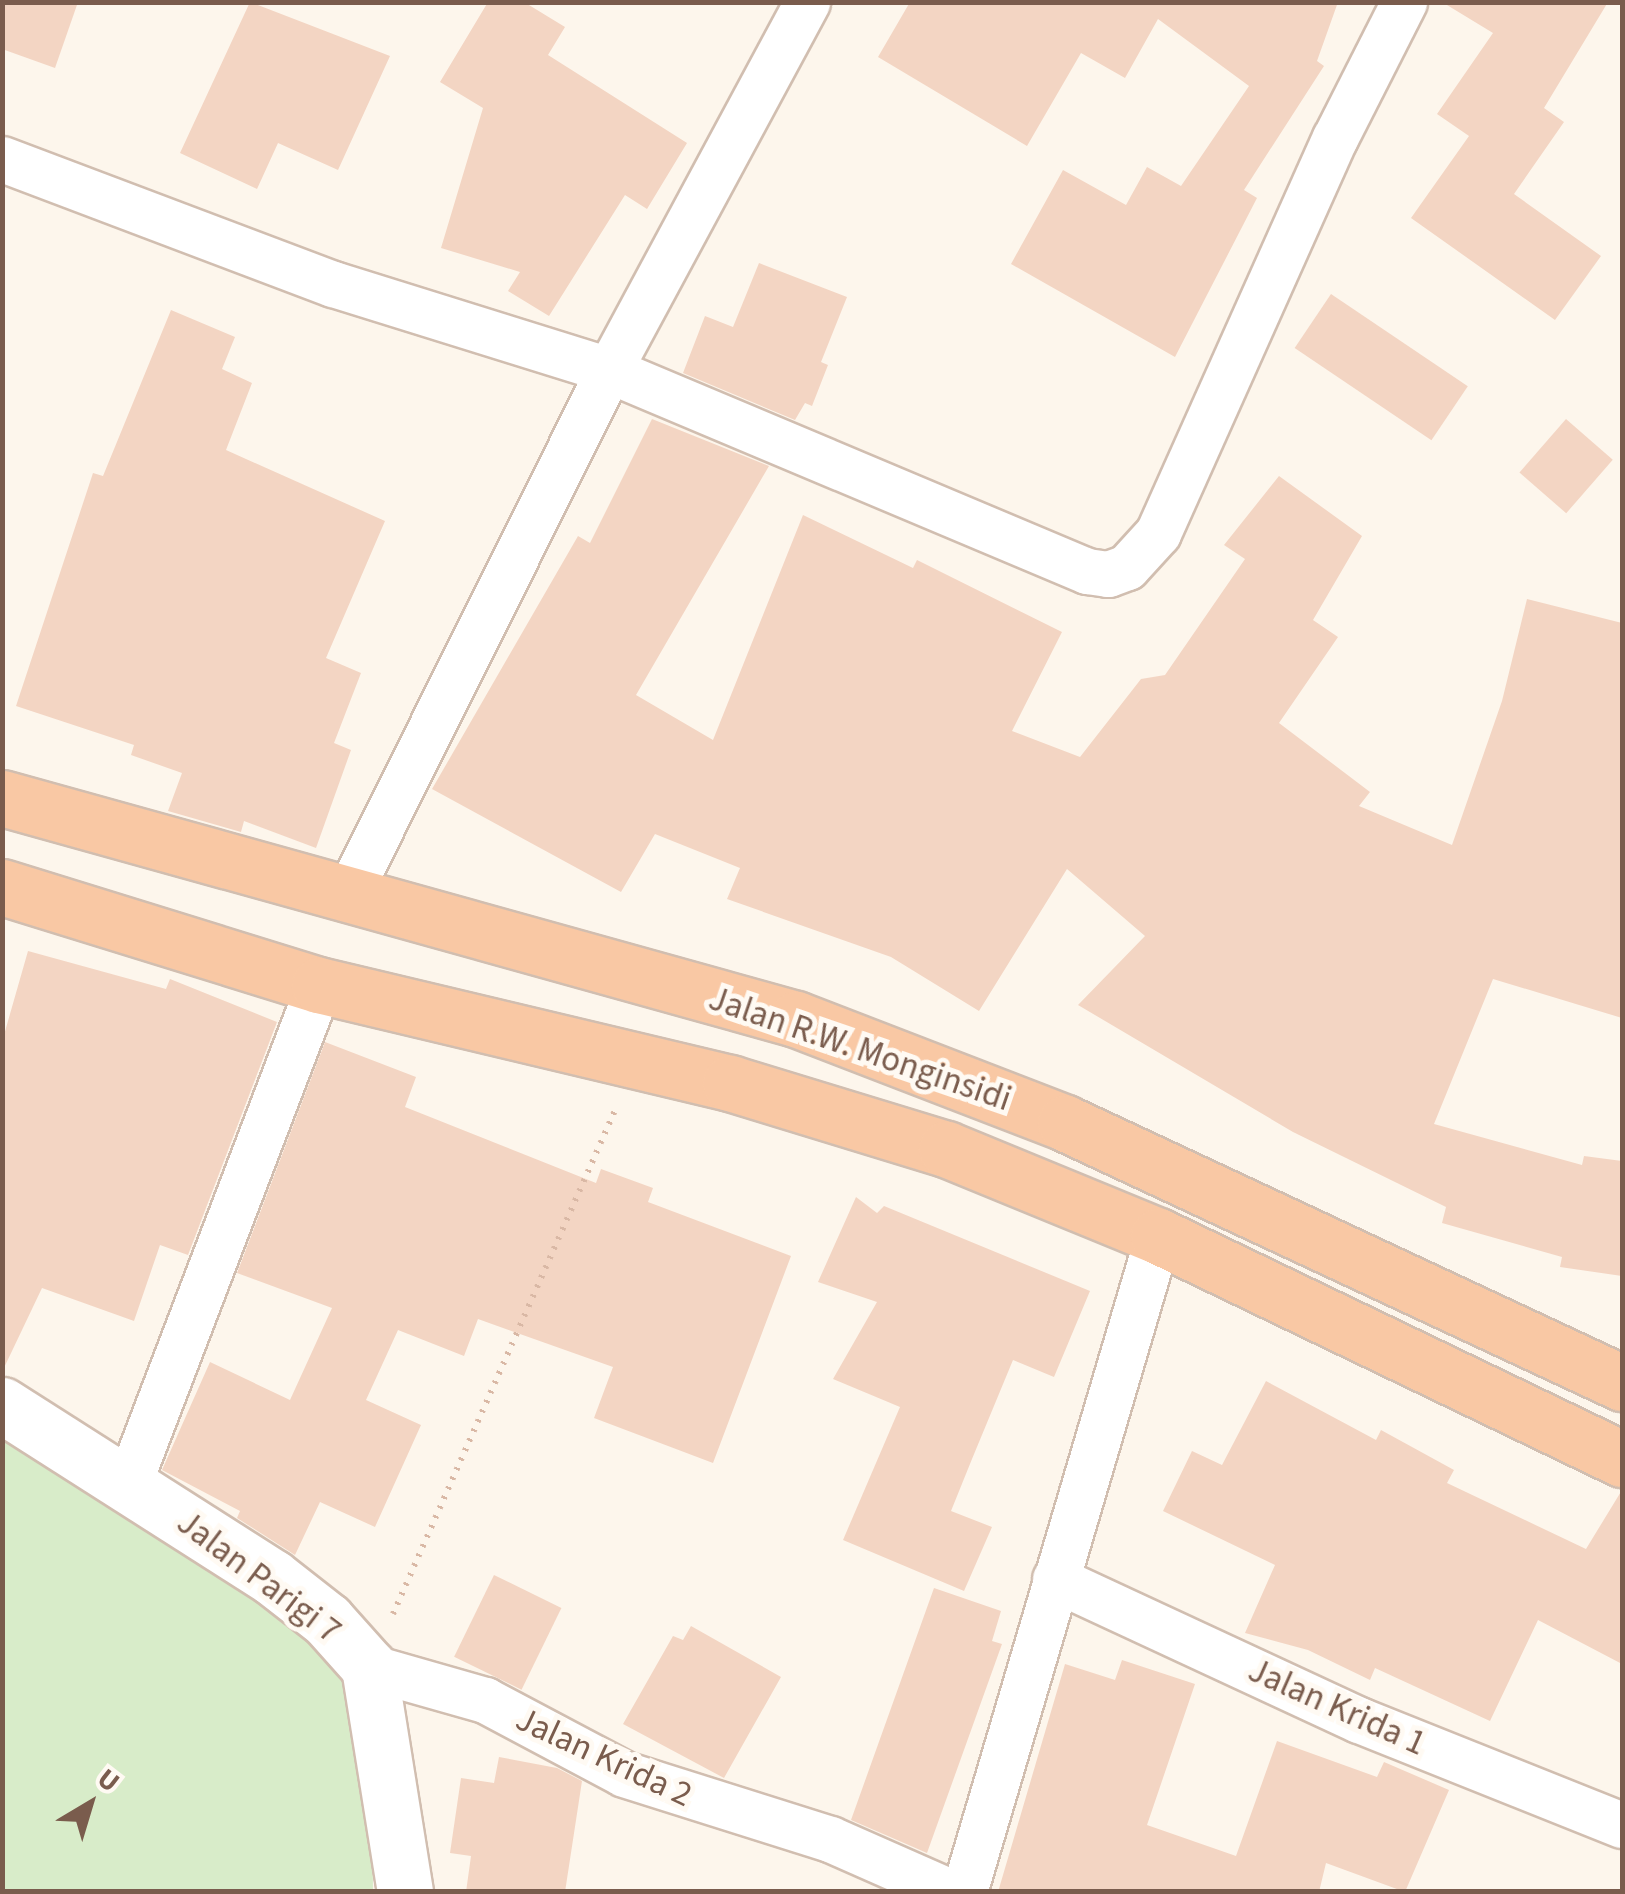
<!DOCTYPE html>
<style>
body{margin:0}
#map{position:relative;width:1625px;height:1894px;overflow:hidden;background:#fdf6ec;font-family:"Source Sans 3",sans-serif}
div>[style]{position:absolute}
.green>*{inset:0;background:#d8ecc9}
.building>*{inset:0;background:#f3d5c3;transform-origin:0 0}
.path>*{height:6px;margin-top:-3px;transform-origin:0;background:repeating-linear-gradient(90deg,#d9b8a5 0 2.5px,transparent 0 10.5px)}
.roads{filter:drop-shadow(2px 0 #d1beb0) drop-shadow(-2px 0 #d1beb0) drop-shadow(0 2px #d1beb0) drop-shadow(0 -2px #d1beb0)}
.minor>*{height:45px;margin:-22.5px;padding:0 22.5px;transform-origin:22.5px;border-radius:22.5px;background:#fff}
.tertiary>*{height:55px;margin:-27.5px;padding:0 27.5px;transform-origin:27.5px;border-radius:27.5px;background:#fff}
.trunk>*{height:55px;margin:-27.5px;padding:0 27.5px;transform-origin:27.5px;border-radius:27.5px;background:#f9c8a4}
span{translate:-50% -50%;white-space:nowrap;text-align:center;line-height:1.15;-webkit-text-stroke:10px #fffaf3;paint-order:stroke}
.street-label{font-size:35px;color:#7a5c4d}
.frame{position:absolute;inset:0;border:5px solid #7a5c4d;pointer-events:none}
.north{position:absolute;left:40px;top:1754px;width:100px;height:100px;-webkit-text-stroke:8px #fffaf3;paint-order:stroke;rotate:38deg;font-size:28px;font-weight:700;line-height:40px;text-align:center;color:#7a5c4d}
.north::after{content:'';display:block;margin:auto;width:35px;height:45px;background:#7a5c4d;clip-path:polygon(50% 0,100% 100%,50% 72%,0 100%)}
</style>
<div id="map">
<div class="green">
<i style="clip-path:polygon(2px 1412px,352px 1669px,372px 1803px,373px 1891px,3px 1891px)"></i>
</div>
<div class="building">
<i style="clip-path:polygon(2px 2px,78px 2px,55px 68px,2px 49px)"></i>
<i style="clip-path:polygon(250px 2px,390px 56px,338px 170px,278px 143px,257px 189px,180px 153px)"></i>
<i style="clip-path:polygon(488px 2px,524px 2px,565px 27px,548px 55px,687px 143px,647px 209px,625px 195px,549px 316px,508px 291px,520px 272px,441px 248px,483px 108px,440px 82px)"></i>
<i style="clip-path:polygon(910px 2px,1338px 2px,1317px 61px,1324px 66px,1244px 190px,1257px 198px,1175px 357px,1011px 264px,1063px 170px,1126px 205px,1147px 167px,1181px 186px,1249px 86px,1158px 19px,1125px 78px,1081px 53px,1027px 146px,878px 57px)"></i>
<i style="clip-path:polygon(1442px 2px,1608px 2px,1544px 108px,1564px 122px,1514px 194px,1601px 256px,1555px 320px,1411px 218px,1469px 136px,1437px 114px,1493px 33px)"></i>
<i style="clip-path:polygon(759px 263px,847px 297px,821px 362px,828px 365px,812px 406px,805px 403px,795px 420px,683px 373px,705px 316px,733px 327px)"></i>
<i style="left:1331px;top:294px;width:165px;height:65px;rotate:34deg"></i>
<i style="clip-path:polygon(171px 310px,235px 337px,222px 369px,252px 383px,226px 450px,385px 521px,326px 658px,361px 673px,334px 743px,351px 750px,316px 848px,244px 821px,241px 832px,168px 811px,182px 773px,131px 755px,134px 745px,16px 706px,93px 473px,103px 476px)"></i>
<i style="clip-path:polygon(652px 419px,769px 466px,636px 695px,713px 740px,803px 515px,913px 568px,917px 560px,1062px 632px,1012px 731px,1080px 757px,1141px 679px,1165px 675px,1245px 559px,1224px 545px,1279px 476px,1362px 536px,1313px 620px,1338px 637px,1279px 723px,1370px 792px,1359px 806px,1452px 845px,1502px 701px,1527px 599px,1622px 623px,1622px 1018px,1493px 979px,1434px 1124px,1582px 1165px,1584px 1156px,1622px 1161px,1622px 1276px,1560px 1267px,1562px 1257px,1442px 1223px,1446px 1207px,1293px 1132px,1078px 1005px,1145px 936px,1067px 869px,979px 1011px,891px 957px,727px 899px,740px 868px,655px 834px,621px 892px,432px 789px,578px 536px,590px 543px)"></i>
<i style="left:1566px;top:419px;width:62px;height:71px;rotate:41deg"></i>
<i style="clip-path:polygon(28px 951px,166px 989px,170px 979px,277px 1022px,188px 1255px,160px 1245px,134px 1321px,42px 1288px,2px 1372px,2px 1042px)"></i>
<i style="clip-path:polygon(325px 1042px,416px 1077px,405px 1107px,596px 1183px,601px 1169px,653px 1188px,648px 1202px,791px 1256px,713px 1463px,594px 1418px,613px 1367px,478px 1319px,464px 1356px,398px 1330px,366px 1400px,421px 1425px,375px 1527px,320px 1502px,295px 1555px,237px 1518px,240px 1511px,162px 1470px,210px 1362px,290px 1400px,332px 1308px,237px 1273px)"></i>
<i style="clip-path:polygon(856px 1197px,877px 1213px,884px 1206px,1090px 1291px,1054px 1377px,1013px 1360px,972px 1459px,951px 1511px,992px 1527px,964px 1591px,843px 1540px,900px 1407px,833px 1379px,877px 1302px,818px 1282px)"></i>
<i style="clip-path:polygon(1266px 1381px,1376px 1440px,1381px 1430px,1454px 1470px,1447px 1483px,1586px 1549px,1622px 1490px,1622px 1664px,1538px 1620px,1490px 1721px,1375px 1668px,1370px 1680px,1308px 1650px,1245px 1633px,1275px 1565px,1163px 1511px,1192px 1451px,1222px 1465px)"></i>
<i style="left:494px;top:1575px;width:75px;height:91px;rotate:26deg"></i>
<i style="clip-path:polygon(934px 1588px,1001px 1611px,992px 1641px,1002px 1644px,927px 1853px,851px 1820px)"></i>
<i style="clip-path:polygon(691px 1626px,781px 1677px,724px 1778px,623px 1724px,673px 1636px,683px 1640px)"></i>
<i style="clip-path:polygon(1122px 1660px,1195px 1684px,1147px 1825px,1236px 1856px,1277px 1741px,1377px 1777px,1384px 1762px,1449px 1790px,1405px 1892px,1326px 1863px,1319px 1892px,998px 1892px,1065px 1664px,1115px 1680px)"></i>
<i style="clip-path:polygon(499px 1757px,557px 1768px,582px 1781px,565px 1892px,466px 1892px,471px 1856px,450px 1853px,461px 1778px,494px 1783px)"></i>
</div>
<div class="path">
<i style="left:393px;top:1614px;width:553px;rotate:-66.22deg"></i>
</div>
<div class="roads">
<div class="minor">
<i style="left:2px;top:159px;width:354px;rotate:20.7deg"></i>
<i style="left:333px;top:284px;width:289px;rotate:17.3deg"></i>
<i style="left:609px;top:370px;width:519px;rotate:22.81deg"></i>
<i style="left:1087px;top:571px;width:21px;rotate:8deg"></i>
<i style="left:1108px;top:574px;width:20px;rotate:-20deg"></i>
<i style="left:1127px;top:567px;width:46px;rotate:-47.6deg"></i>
<i style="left:1158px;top:533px;width:433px;rotate:-65.9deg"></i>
<i style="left:1335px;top:138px;width:153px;rotate:-63.1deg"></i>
<i style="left:346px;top:898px;width:590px;rotate:-63.52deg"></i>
<i style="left:609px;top:370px;width:418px;rotate:-61.7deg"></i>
<i style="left:129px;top:1482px;width:532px;rotate:-69.08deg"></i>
<i style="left:1055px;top:1579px;width:335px;rotate:24.9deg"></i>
<i style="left:1359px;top:1720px;width:283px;rotate:21.8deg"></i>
<i style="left:369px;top:1667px;width:121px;rotate:15.9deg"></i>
<i style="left:485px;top:1700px;width:157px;rotate:28deg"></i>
<i style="left:624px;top:1774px;width:216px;rotate:17.5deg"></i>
<i style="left:830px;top:1839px;width:131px;rotate:23.8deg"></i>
<i style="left:964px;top:1892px;width:684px;rotate:-73.53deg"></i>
</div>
<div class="tertiary">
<i style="left:2px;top:1405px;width:320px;rotate:32.5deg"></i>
<i style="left:272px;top:1577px;width:70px;rotate:38deg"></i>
<i style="left:327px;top:1620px;width:63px;rotate:48.2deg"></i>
<i style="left:369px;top:1667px;width:228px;rotate:80.9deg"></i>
</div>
<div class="trunk">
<i style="left:2px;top:798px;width:824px;rotate:15.55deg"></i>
<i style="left:796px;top:1019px;width:288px;rotate:21.1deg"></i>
<i style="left:1065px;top:1123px;width:615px;rotate:25.02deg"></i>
<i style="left:2px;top:887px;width:332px;rotate:17.2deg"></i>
<i style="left:319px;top:985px;width:423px;rotate:13.4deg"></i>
<i style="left:730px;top:1083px;width:226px;rotate:17deg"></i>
<i style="left:946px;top:1149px;width:229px;rotate:22.3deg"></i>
<i style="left:1158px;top:1236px;width:515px;rotate:25.67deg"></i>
</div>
</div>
<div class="street-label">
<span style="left:860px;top:1049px;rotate:19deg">Jalan R.W. Monginsidi</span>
<span style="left:259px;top:1577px;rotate:37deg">Jalan Parigi 7</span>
<span style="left:1337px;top:1707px;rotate:24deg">Jalan Krida 1</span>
<span style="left:604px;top:1757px;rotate:25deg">Jalan Krida 2</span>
</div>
<div class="frame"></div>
<div class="north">U</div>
</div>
